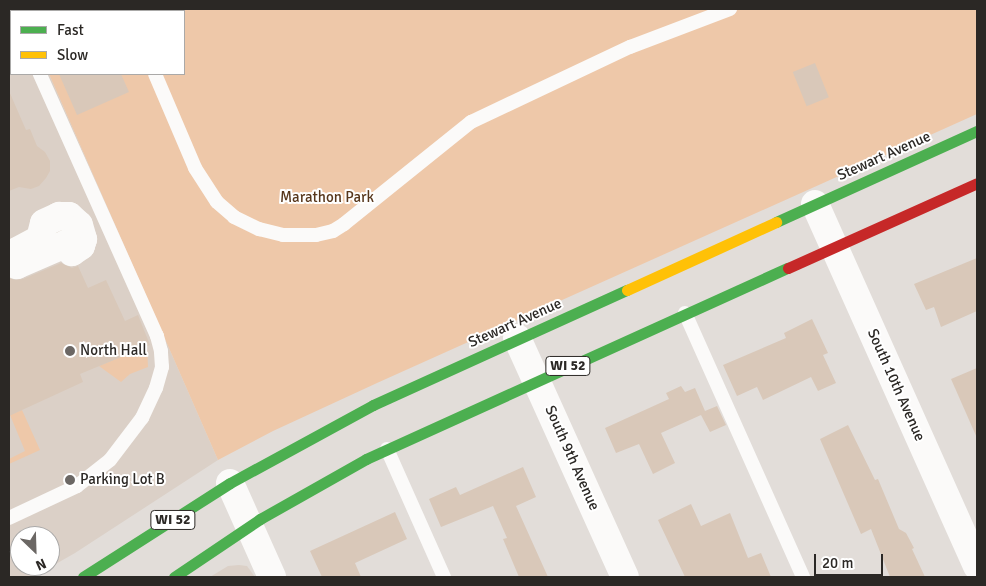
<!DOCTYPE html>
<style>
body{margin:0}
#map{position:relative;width:986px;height:586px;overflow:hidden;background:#e2ddd9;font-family:Signika,sans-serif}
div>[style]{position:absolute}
.built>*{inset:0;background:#dbd0c7}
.green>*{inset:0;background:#eec8a9}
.building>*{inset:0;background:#d9c8b9;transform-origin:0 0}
.lane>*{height:14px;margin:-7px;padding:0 7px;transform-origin:7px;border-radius:7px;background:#fbfaf9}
.street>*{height:28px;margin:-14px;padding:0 14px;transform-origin:14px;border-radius:14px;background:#fbfaf9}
.fast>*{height:11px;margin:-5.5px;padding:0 5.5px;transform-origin:5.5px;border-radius:5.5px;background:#4caf50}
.slow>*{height:11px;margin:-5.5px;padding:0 5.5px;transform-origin:5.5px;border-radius:5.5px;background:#ffc107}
.jam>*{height:11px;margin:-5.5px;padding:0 5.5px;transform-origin:5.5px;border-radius:5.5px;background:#c62828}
.dots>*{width:14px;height:14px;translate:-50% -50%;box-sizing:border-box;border:2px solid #fff;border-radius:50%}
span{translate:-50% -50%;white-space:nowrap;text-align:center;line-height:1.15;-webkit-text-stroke:4px #fff;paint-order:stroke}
.shield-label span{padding:1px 4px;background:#fff;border:1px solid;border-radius:4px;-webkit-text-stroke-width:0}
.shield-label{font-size:14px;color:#2b2825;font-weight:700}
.street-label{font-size:15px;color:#2b2825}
.park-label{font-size:15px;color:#57371c}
.poi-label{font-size:15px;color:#2b2825}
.left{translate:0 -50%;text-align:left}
.frame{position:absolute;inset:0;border:10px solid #2b2825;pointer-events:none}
.legend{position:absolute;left:10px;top:10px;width:175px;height:65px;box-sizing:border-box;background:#fff;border:1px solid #aaa9a8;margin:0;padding:6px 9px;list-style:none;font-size:15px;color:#2b2825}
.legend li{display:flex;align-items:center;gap:10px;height:25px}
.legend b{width:25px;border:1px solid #aaa9a8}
.north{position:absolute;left:10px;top:526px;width:50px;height:50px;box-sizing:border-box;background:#fff;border:1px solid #aaa9a8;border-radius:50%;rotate:156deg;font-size:14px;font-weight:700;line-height:20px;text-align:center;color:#2b2825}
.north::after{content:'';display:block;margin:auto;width:18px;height:22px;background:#6b6764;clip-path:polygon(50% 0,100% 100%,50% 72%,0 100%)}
.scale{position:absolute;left:814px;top:554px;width:69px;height:22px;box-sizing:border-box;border:2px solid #2b2825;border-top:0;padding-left:6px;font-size:15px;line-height:18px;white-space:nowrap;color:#2b2825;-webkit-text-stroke:4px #fff;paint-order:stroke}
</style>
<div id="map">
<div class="built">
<i style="clip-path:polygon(evenodd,9px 9px,21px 9px,22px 11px,11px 11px,11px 74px,49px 74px,218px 460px,75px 553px,33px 577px,9px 577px,9px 9px,20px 536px,50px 536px,50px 566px,20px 566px,20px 536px)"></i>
<i style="clip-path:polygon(239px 565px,247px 566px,255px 577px,210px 577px,228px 566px)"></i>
</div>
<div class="green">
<i style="clip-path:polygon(21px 9px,977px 9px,977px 114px,377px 383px,273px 431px,218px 460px,49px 74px,184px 74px,184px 11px,22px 11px)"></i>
<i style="clip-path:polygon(147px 346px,148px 367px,130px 374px,121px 382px,99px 366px)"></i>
<i style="clip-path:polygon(22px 410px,40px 450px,9px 464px,9px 459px,25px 451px,10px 415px)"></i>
</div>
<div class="building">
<i style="left:815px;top:63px;width:37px;height:24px;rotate:68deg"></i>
<i style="clip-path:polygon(59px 74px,121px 74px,129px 92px,77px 115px)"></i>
<i style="clip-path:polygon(9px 91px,26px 130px,30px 129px,37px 146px,45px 152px,50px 161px,50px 171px,46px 178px,39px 186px,31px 189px,19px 187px,9px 191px)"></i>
<i style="clip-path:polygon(977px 258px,977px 311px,941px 327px,934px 307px,926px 310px,914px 284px)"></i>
<i style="clip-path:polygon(61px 263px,72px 268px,78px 266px,88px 288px,106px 280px,125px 321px,138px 315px,150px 345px,80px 374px,83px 382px,9px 416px,9px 278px,15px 280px,23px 279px)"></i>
<i style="clip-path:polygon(812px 319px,828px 353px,823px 355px,836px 383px,818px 391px,811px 377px,763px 400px,757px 387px,737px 396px,723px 365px,786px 338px,784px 333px)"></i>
<i style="clip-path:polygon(977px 368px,977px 438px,951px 379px)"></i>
<i style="clip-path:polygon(681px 386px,685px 392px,695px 388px,705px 411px,717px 406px,726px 425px,710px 432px,701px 415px,661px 433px,675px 463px,653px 474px,639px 444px,616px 453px,605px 428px,669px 399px,666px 393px)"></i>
<i style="clip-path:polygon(848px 425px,875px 480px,878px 479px,899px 529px,906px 533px,914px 548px,912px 549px,925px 577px,890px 577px,871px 529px,861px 534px,820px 439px)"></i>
<i style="clip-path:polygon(523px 467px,536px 497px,516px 506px,548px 577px,519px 577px,503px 539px,507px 538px,493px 506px,441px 527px,429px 499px,456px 487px,460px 495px)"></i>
<i style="clip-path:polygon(691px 504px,701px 526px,730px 513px,748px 558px,761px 553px,771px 577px,685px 577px,658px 520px)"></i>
<i style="clip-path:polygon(395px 512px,407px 539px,355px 563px,361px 577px,322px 577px,310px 551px)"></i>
</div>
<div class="lane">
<i style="left:11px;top:9px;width:2px;rotate:63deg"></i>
<i style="left:128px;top:9px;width:2px;rotate:63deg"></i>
<i style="left:155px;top:74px;width:102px;rotate:66.9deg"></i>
<i style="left:195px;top:168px;width:40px;rotate:57.1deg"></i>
<i style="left:217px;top:202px;width:23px;rotate:41deg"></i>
<i style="left:234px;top:217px;width:28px;rotate:26deg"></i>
<i style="left:259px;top:229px;width:25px;rotate:14deg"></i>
<i style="left:283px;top:235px;width:33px"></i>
<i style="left:316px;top:235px;width:17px;rotate:-13deg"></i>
<i style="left:333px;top:231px;width:13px;rotate:-32deg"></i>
<i style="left:344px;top:224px;width:163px;rotate:-38.8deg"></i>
<i style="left:471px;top:122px;width:176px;rotate:-25.3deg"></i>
<i style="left:630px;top:47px;width:107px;rotate:-20.8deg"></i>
<i style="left:685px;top:313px;width:289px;rotate:65.9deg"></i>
<i style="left:387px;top:449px;width:140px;rotate:66deg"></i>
<i style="left:9px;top:518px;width:75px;rotate:-25.2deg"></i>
<i style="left:77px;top:486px;width:42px;rotate:-38.2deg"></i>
<i style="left:110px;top:460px;width:53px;rotate:-52.7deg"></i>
<i style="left:142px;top:418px;width:33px;rotate:-65deg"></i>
<i style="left:156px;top:388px;width:22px;rotate:-74deg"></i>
<i style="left:162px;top:367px;width:16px;rotate:-94deg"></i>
<i style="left:161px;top:351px;width:16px;rotate:-105deg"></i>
<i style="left:157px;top:336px;width:287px;rotate:-114.1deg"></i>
</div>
<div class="street">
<i style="left:815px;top:204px;width:397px;rotate:65.9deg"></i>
<i style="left:59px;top:216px;width:10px"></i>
<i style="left:69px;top:216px;width:13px;rotate:42deg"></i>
<i style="left:79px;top:225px;width:15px;rotate:74deg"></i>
<i style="left:83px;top:239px;width:7px;rotate:106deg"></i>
<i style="left:81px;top:246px;width:11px;rotate:146deg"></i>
<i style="left:72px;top:252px;width:10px;rotate:-114deg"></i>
<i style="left:68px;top:243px;width:56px;rotate:156.7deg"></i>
<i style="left:17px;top:265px;width:9px;rotate:-103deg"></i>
<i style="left:15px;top:256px;width:5px;rotate:-68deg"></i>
<i style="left:17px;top:251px;width:26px;rotate:-28deg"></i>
<i style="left:40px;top:239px;width:16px;rotate:-76deg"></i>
<i style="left:44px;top:223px;width:17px;rotate:-25deg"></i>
<i style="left:517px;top:338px;width:262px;rotate:65.7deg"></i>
<i style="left:230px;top:483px;width:103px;rotate:65.9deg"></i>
</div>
<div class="fast">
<i style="left:776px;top:222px;width:221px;rotate:-24.4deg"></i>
<i style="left:83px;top:577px;width:174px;rotate:-32.6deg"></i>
<i style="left:230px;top:483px;width:163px;rotate:-28.6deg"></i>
<i style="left:373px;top:405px;width:279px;rotate:-24.4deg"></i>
<i style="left:174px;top:577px;width:104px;rotate:-34deg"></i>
<i style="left:260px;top:519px;width:122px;rotate:-29.5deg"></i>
<i style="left:366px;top:459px;width:463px;rotate:-24.4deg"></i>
</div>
<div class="slow">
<i style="left:627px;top:290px;width:164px;rotate:-24.5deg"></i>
</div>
<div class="jam">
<i style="left:788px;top:268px;width:207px;rotate:-24.2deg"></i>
</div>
<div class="dots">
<i style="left:70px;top:351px;background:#6b6764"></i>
<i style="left:70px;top:480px;background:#6b6764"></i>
</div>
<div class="shield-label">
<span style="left:568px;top:366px">WI 52</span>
<span style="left:173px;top:520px">WI 52</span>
</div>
<div class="street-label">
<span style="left:884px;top:156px;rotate:-24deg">Stewart Avenue</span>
<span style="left:515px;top:323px;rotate:-24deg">Stewart Avenue</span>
<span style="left:896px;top:385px;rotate:66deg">South 10th Avenue</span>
<span style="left:572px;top:458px;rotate:66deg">South 9th Avenue</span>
</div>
<div class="park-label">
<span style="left:327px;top:198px">Marathon Park</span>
</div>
<div class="poi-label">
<span class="left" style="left:80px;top:351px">North Hall</span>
<span class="left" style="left:80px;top:480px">Parking Lot B</span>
</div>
<div class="frame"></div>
<ul class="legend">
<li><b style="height:6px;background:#4caf50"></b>Fast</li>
<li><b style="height:6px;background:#ffc107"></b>Slow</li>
</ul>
<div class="north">N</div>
<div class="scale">20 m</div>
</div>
